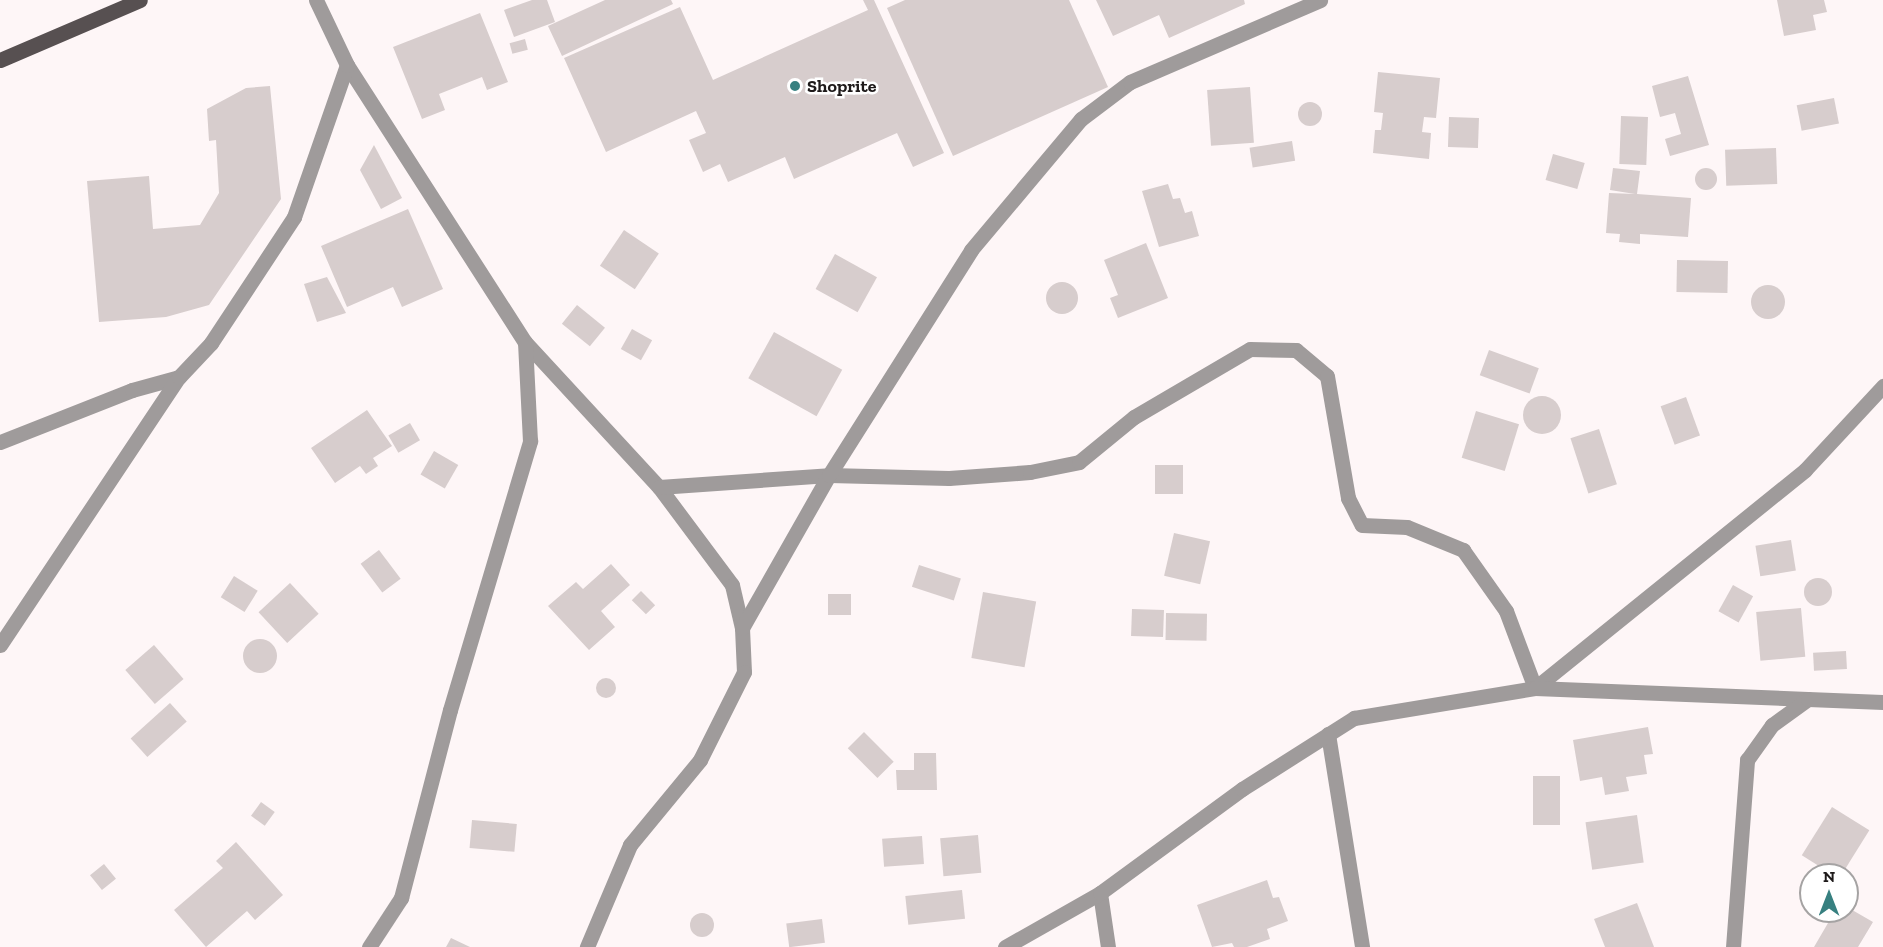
<!DOCTYPE html>
<style>
body{margin:0}
#map{position:relative;width:1883px;height:947px;overflow:hidden;background:#fef6f7;font-family:"Zilla Slab",serif}
div>[style]{position:absolute}
.building>*{inset:0;background:#d7cdcd;transform-origin:0 0}
.round{border-radius:50%}
.street>*{height:15px;margin:-7.5px;padding:0 7.5px;transform-origin:7.5px;border-radius:7.5px;background:#9f9b9b}
.primary>*{height:15px;margin:-7.5px;padding:0 7.5px;transform-origin:7.5px;border-radius:7.5px;background:#575051}
.dots>*{width:16px;height:16px;translate:-50% -50%;box-sizing:border-box;border:3px solid #fff;border-radius:50%}
span{translate:-50% -50%;white-space:nowrap;text-align:center;line-height:1.15;-webkit-text-stroke:5px #fff;paint-order:stroke}
.poi-label{font-size:18px;color:#1e1a1a;font-weight:700}
.left{translate:0 -50%;text-align:left}
.north{position:absolute;left:1799px;top:863px;width:60px;height:60px;box-sizing:border-box;background:#fff;border:2px solid #a5a3a3;border-radius:50%;rotate:0deg;font-size:16px;font-weight:700;line-height:24px;text-align:center;color:#1e1a1a}
.north::after{content:'';display:block;margin:auto;width:21px;height:27px;background:#378080;clip-path:polygon(50% 0,100% 100%,50% 72%,0 100%)}
</style>
<div id="map">
<div class="building">
<i style="clip-path:polygon(532px 0,547px 0,555px 22px,514px 37px,504px 10px)"></i>
<i style="clip-path:polygon(605px 0,671px 0,673px 4px,562px 56px,548px 26px)"></i>
<i style="clip-path:polygon(863px 0,874px 0,944px 153px,913px 167px,897px 133px,794px 179px,785px 157px,728px 182px,720px 164px,703px 172px,689px 140px,706px 133px,696px 111px,606px 152px,564px 58px,680px 7px,713px 80px,868px 10px)"></i>
<i style="clip-path:polygon(905px 0,1069px 0,1108px 87px,953px 156px,887px 8px)"></i>
<i style="clip-path:polygon(1096px 0,1244px 0,1245px 4px,1169px 38px,1159px 15px,1113px 36px)"></i>
<i style="clip-path:polygon(1777px 0,1824px 0,1827px 12px,1813px 15px,1816px 30px,1784px 36px)"></i>
<i style="clip-path:polygon(480px 13px,508px 82px,487px 90px,482px 77px,439px 94px,445px 110px,422px 119px,393px 47px)"></i>
<i style="left:525px;top:39px;width:11px;height:16px;rotate:75deg"></i>
<i style="clip-path:polygon(1378px 72px,1440px 78px,1436px 118px,1424px 117px,1422px 132px,1431px 133px,1429px 159px,1373px 153px,1375px 130px,1381px 130px,1383px 113px,1374px 112px)"></i>
<i style="clip-path:polygon(1688px 76px,1709px 145px,1670px 156px,1665px 139px,1681px 134px,1675px 113px,1660px 117px,1652px 86px)"></i>
<i style="clip-path:polygon(270px 86px,281px 199px,209px 305px,166px 317px,99px 322px,87px 181px,149px 176px,153px 229px,200px 225px,219px 193px,216px 140px,209px 141px,207px 109px,246px 88px)"></i>
<i style="left:1250px;top:87px;width:56px;height:43px;rotate:86deg"></i>
<i style="left:1834px;top:98px;width:26px;height:38px;rotate:79deg"></i>
<i class="round" style="left:1298px;top:102px;width:24px;height:24px"></i>
<i style="left:1621px;top:116px;width:27px;height:48px;rotate:2deg"></i>
<i style="left:1449px;top:117px;width:30px;height:30px;rotate:2deg"></i>
<i style="left:1292px;top:141px;width:20px;height:43px;rotate:81deg"></i>
<i style="clip-path:polygon(374px 145px,402px 198px,381px 209px,360px 170px)"></i>
<i style="left:1776px;top:148px;width:36px;height:51px;rotate:88deg"></i>
<i style="left:1553px;top:154px;width:33px;height:27px;rotate:16deg"></i>
<i class="round" style="left:1695px;top:168px;width:22px;height:22px"></i>
<i style="clip-path:polygon(1613px 168px,1640px 171px,1637px 194px,1691px 198px,1688px 237px,1640px 234px,1640px 244px,1619px 242px,1620px 234px,1606px 233px,1609px 193px,1635px 194px,1610px 190px)"></i>
<i style="clip-path:polygon(1168px 184px,1173px 199px,1180px 198px,1185px 213px,1192px 211px,1199px 236px,1159px 247px,1142px 191px)"></i>
<i style="clip-path:polygon(408px 209px,443px 289px,402px 307px,393px 287px,347px 307px,321px 246px)"></i>
<i style="left:624px;top:230px;width:42px;height:43px;rotate:34deg"></i>
<i style="clip-path:polygon(1146px 243px,1168px 298px,1118px 318px,1110px 298px,1118px 295px,1104px 260px)"></i>
<i style="left:835px;top:254px;width:48px;height:40px;rotate:29deg"></i>
<i style="left:1677px;top:260px;width:51px;height:32px;rotate:1deg"></i>
<i style="clip-path:polygon(327px 277px,346px 313px,317px 322px,304px 284px)"></i>
<i class="round" style="left:1046px;top:282px;width:32px;height:32px"></i>
<i class="round" style="left:1751px;top:285px;width:34px;height:34px"></i>
<i style="left:577px;top:305px;width:36px;height:24px;rotate:39deg"></i>
<i style="left:632px;top:329px;width:23px;height:23px;rotate:29deg"></i>
<i style="left:774px;top:332px;width:78px;height:53px;rotate:29deg"></i>
<i style="left:1489px;top:350px;width:53px;height:27px;rotate:20deg"></i>
<i class="round" style="left:1523px;top:396px;width:38px;height:38px"></i>
<i style="left:1686px;top:397px;width:41px;height:27px;rotate:70deg"></i>
<i style="clip-path:polygon(367px 410px,392px 446px,373px 458px,378px 466px,366px 474px,360px 466px,335px 483px,311px 448px)"></i>
<i style="left:1476px;top:411px;width:45px;height:49px;rotate:17deg"></i>
<i style="left:410px;top:423px;width:20px;height:25px;rotate:60deg"></i>
<i style="left:1599px;top:429px;width:58px;height:30px;rotate:72deg"></i>
<i style="left:434px;top:451px;width:28px;height:27px;rotate:30deg"></i>
<i style="left:1183px;top:465px;width:29px;height:28px;rotate:90deg"></i>
<i style="left:1174px;top:533px;width:37px;height:44px;rotate:13deg"></i>
<i style="left:1791px;top:540px;width:31px;height:36px;rotate:81deg"></i>
<i style="left:379px;top:550px;width:36px;height:23px;rotate:53deg"></i>
<i style="clip-path:polygon(611px 564px,630px 585px,601px 611px,615px 627px,589px 650px,548px 606px,576px 582px,583px 589px)"></i>
<i style="left:919px;top:565px;width:44px;height:23px;rotate:18deg"></i>
<i style="left:234px;top:576px;width:28px;height:25px;rotate:32deg"></i>
<i class="round" style="left:1804px;top:578px;width:28px;height:28px"></i>
<i style="left:290px;top:583px;width:42px;height:43px;rotate:47deg"></i>
<i style="left:1733px;top:585px;width:23px;height:30px;rotate:29deg"></i>
<i style="left:641px;top:591px;width:20px;height:13px;rotate:45deg"></i>
<i style="left:983px;top:592px;width:54px;height:67px;rotate:10deg"></i>
<i style="left:828px;top:594px;width:23px;height:21px"></i>
<i style="left:1801px;top:608px;width:49px;height:45px;rotate:85deg"></i>
<i style="left:1132px;top:609px;width:32px;height:27px;rotate:2deg"></i>
<i style="left:1166px;top:613px;width:41px;height:27px;rotate:1deg"></i>
<i class="round" style="left:243px;top:639px;width:34px;height:34px"></i>
<i style="left:154px;top:645px;width:45px;height:38px;rotate:49deg"></i>
<i style="left:1846px;top:651px;width:18px;height:33px;rotate:87deg"></i>
<i class="round" style="left:596px;top:678px;width:20px;height:20px"></i>
<i style="left:170px;top:703px;width:25px;height:53px;rotate:48deg"></i>
<i style="clip-path:polygon(1648px 727px,1653px 754px,1644px 755px,1647px 774px,1626px 777px,1629px 791px,1605px 795px,1602px 777px,1580px 781px,1573px 740px)"></i>
<i style="left:864px;top:732px;width:42px;height:23px;rotate:45deg"></i>
<i style="clip-path:polygon(914px 753px,936px 753px,937px 790px,897px 790px,896px 770px,914px 770px)"></i>
<i style="left:1533px;top:776px;width:27px;height:49px"></i>
<i style="left:261px;top:802px;width:17px;height:17px;rotate:36deg"></i>
<i style="left:1832px;top:807px;width:44px;height:57px;rotate:32deg"></i>
<i style="left:1637px;top:815px;width:48px;height:52px;rotate:82deg"></i>
<i style="left:472px;top:820px;width:45px;height:28px;rotate:5deg"></i>
<i style="left:978px;top:835px;width:38px;height:38px;rotate:85deg"></i>
<i style="left:922px;top:836px;width:28px;height:40px;rotate:86deg"></i>
<i style="clip-path:polygon(236px 842px,283px 895px,255px 920px,247px 911px,206px 947px,174px 910px,223px 868px,216px 861px)"></i>
<i style="left:104px;top:864px;width:19px;height:18px;rotate:51deg"></i>
<i style="clip-path:polygon(1267px 880px,1273px 898px,1279px 897px,1288px 921px,1267px 929px,1270px 939px,1247px 947px,1234px 947px,1232px 943px,1212px 947px,1197px 905px)"></i>
<i style="left:962px;top:890px;width:29px;height:57px;rotate:84deg"></i>
<i style="clip-path:polygon(1637px 903px,1654px 947px,1605px 947px,1594px 919px)"></i>
<i style="clip-path:polygon(1847px 907px,1873px 922px,1858px 947px,1814px 947px,1835px 911px,1847px 911px)"></i>
<i class="round" style="left:690px;top:913px;width:24px;height:24px"></i>
<i style="left:822px;top:919px;width:24px;height:36px;rotate:83deg"></i>
<i style="clip-path:polygon(451px 938px,470px 947px,446px 947px)"></i>
</div>
<div class="street">
<i style="left:347px;top:65px;width:329px;rotate:57.3deg"></i>
<i style="left:525px;top:342px;width:197px;rotate:47.3deg"></i>
<i style="left:659px;top:487px;width:122px;rotate:53.3deg"></i>
<i style="left:732px;top:585px;width:44px;rotate:76.9deg"></i>
<i style="left:742px;top:628px;width:44px;rotate:87.4deg"></i>
<i style="left:744px;top:672px;width:98px;rotate:116.6deg"></i>
<i style="left:700px;top:760px;width:110px;rotate:129.5deg"></i>
<i style="left:630px;top:845px;width:111px;rotate:112.9deg"></i>
<i style="left:0;top:442px;width:142px;rotate:-21.5deg"></i>
<i style="left:132px;top:390px;width:49px;rotate:-15.5deg"></i>
<i style="left:659px;top:487px;width:170px;rotate:-4deg"></i>
<i style="left:829px;top:475px;width:120px;rotate:1.4deg"></i>
<i style="left:949px;top:478px;width:81px;rotate:-4.2deg"></i>
<i style="left:1030px;top:472px;width:50px;rotate:-11.5deg"></i>
<i style="left:1079px;top:462px;width:71px;rotate:-39.3deg"></i>
<i style="left:1134px;top:417px;width:134px;rotate:-30.4deg"></i>
<i style="left:1250px;top:349px;width:46px;rotate:1.2deg"></i>
<i style="left:1296px;top:350px;width:40px;rotate:40deg"></i>
<i style="left:1327px;top:376px;width:124px;rotate:80.2deg"></i>
<i style="left:1348px;top:498px;width:30px;rotate:63deg"></i>
<i style="left:1362px;top:525px;width:45px;rotate:2.5deg"></i>
<i style="left:1407px;top:527px;width:61px;rotate:22.3deg"></i>
<i style="left:1463px;top:550px;width:75px;rotate:54.8deg"></i>
<i style="left:1506px;top:611px;width:82px;rotate:69.4deg"></i>
<i style="left:1535px;top:688px;width:347px;rotate:-38.9deg"></i>
<i style="left:1805px;top:470px;width:115px;rotate:-47.1deg"></i>
<i style="left:742px;top:628px;width:176px;rotate:-60.4deg"></i>
<i style="left:829px;top:475px;width:266px;rotate:-57.7deg"></i>
<i style="left:971px;top:250px;width:171px;rotate:-50deg"></i>
<i style="left:1081px;top:119px;width:61px;rotate:-37.1deg"></i>
<i style="left:1130px;top:82px;width:207px;rotate:-23.3deg"></i>
<i style="left:0;top:645px;width:322px;rotate:-56.3deg"></i>
<i style="left:179px;top:377px;width:47px;rotate:-46.7deg"></i>
<i style="left:211px;top:343px;width:151px;rotate:-56.6deg"></i>
<i style="left:294px;top:217px;width:161px;rotate:-70.8deg"></i>
<i style="left:347px;top:65px;width:72px;rotate:-115.5deg"></i>
<i style="left:1328px;top:734px;width:216px;rotate:80.9deg"></i>
<i style="left:1100px;top:893px;width:55px;rotate:81.6deg"></i>
<i style="left:369px;top:947px;width:59px;rotate:-56.9deg"></i>
<i style="left:401px;top:898px;width:194px;rotate:-75.4deg"></i>
<i style="left:450px;top:710px;width:281px;rotate:-73.4deg"></i>
<i style="left:530px;top:441px;width:99px;rotate:-92.9deg"></i>
<i style="left:1005px;top:947px;width:109px;rotate:-29.6deg"></i>
<i style="left:1100px;top:893px;width:176px;rotate:-36.2deg"></i>
<i style="left:1242px;top:789px;width:133px;rotate:-32.4deg"></i>
<i style="left:1354px;top:718px;width:183px;rotate:-9.4deg"></i>
<i style="left:1535px;top:688px;width:273px;rotate:2.3deg"></i>
<i style="left:1733px;top:947px;width:188px;rotate:-85.7deg"></i>
<i style="left:1747px;top:760px;width:43px;rotate:-54.5deg"></i>
<i style="left:1772px;top:725px;width:44px;rotate:-35.8deg"></i>
<i style="left:1808px;top:699px;width:75px;rotate:2.3deg"></i>
</div>
<div class="primary">
<i style="left:0;top:60px;width:152px;rotate:-23.2deg"></i>
</div>
<div class="dots">
<i style="left:795px;top:86px;background:#378080"></i>
</div>
<div class="poi-label">
<span class="left" style="left:807px;top:86px">Shoprite</span>
</div>
<div class="north">N</div>
</div>
